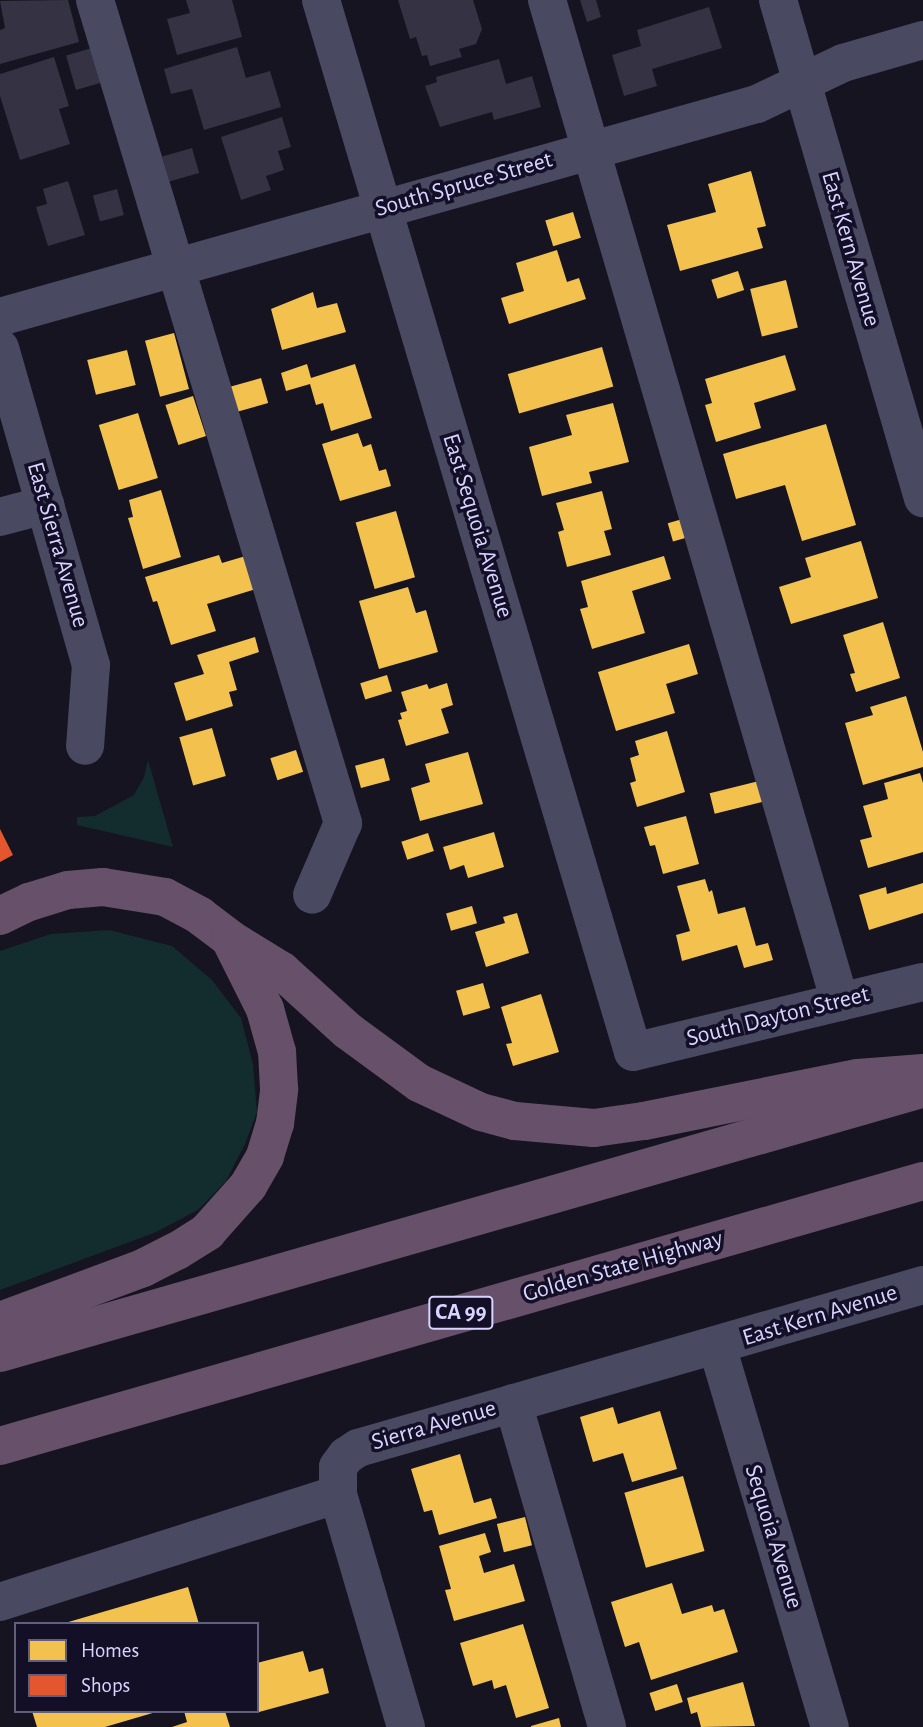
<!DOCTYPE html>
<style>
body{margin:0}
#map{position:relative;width:923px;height:1727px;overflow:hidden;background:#161421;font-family:"Alegreya Sans",sans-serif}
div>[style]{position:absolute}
.green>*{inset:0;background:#132c2d}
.homes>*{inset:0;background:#f2c14e;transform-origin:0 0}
.shops>*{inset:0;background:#e4572e}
.building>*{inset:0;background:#343243;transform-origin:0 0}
.minor>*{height:38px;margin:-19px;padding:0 19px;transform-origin:19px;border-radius:19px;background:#4a4962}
.highway>*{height:38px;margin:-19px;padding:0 19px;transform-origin:19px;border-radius:19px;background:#67516a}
span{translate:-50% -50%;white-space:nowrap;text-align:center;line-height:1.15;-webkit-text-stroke:7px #130f26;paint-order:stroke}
.shield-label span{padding:2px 5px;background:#130f26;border:2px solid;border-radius:5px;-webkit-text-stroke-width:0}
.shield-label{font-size:23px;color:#d9d4ff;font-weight:700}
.street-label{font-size:24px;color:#d9d4ff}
.legend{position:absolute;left:14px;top:1622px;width:245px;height:91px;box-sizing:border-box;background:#130f26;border:2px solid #625e7d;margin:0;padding:9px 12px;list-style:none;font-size:21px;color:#d9d4ff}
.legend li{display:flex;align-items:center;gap:14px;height:35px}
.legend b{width:35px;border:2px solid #625e7d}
</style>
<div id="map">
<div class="green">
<i style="clip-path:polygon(148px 760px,173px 847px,77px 825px,77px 817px,95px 816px,134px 795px,144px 777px)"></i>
<i style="clip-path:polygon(109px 930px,172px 946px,212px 980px,241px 1018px,253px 1064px,257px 1112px,245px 1144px,226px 1181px,198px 1210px,154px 1233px,0 1290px,0 951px,51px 934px)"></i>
</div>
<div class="homes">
<i style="clip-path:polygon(751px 171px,766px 226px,757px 228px,763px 248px,680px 271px,667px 225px,716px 212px,708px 184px)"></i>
<i style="left:573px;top:212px;width:27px;height:29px;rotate:73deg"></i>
<i style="clip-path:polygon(557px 250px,567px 282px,579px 278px,586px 299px,509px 324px,501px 298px,524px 291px,516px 263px)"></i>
<i style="left:738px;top:271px;width:20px;height:28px;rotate:72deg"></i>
<i style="left:786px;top:280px;width:49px;height:37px;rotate:76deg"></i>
<i style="clip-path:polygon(313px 292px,317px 308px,337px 303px,346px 332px,282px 350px,271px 309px)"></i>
<i style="left:174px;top:333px;width:58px;height:30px;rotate:75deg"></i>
<i style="left:602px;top:347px;width:41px;height:98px;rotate:74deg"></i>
<i style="left:127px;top:350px;width:36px;height:41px;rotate:76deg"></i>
<i style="clip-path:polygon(785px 355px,796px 390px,754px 403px,761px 428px,716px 442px,705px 405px,712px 403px,705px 379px)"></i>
<i style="clip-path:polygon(307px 364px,311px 378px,355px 364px,372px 418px,331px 431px,323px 403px,316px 405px,310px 384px,286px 391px,281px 373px)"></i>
<i style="left:261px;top:378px;width:26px;height:33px;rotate:74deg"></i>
<i style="left:193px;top:396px;width:42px;height:29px;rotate:72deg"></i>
<i style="clip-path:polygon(613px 403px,629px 462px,589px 472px,592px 483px,542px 496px,529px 447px,572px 435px,566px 415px)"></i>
<i style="left:138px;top:413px;width:68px;height:41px;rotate:73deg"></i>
<i style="clip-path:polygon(826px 424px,856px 525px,802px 541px,785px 485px,736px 499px,723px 454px)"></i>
<i style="clip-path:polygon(358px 433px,363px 447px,371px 444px,379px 471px,386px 469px,391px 486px,340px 501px,322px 444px)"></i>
<i style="clip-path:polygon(161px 490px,181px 557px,143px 569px,128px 518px,133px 517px,129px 500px)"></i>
<i style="clip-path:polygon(602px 491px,612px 529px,604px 531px,611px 555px,567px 567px,558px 532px,564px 530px,556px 503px)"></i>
<i style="left:396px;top:511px;width:69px;height:42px;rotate:74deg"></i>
<i style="left:686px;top:518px;width:19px;height:19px;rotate:74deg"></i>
<i style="clip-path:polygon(861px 541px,878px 598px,791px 624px,779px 587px,811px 577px,805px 558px)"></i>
<i style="clip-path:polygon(219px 555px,222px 563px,249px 555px,259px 588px,207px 604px,216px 631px,171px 645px,157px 601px,153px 602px,145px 577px)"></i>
<i style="clip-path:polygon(664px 556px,671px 579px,632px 591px,645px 633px,592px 649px,580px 609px,588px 607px,581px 581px)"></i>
<i style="clip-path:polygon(408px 587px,416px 613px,426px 610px,438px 652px,379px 669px,359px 601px)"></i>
<i style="clip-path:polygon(883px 622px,900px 678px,856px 692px,850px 674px,855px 673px,843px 635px)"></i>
<i style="clip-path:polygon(255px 637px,259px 652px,229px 662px,237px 690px,229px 692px,233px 706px,186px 721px,174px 683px,204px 674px,197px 655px)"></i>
<i style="clip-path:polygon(689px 644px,698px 674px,666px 684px,675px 713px,616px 731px,598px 672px)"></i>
<i style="left:387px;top:675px;width:17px;height:28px;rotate:73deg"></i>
<i style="clip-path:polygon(447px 683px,453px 705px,441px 709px,449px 733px,406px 746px,398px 720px,402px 719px,400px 713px,407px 711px,401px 692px,427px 684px,429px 689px)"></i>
<i style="clip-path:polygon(906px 696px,923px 752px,923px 767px,863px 785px,845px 723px,873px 715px,870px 707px)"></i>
<i style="left:212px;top:728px;width:50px;height:34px;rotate:74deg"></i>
<i style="clip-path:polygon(667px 731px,685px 792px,637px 807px,630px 783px,636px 781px,630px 758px,639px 755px,635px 741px)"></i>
<i style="left:296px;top:750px;width:23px;height:27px;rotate:72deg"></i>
<i style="clip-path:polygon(468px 752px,483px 804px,420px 821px,411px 788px,430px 782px,425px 764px)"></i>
<i style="left:384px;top:758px;width:23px;height:30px;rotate:75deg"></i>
<i style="clip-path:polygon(920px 773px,923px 783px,923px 852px,868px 868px,860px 840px,872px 837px,863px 806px,888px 799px,884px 783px)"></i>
<i style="left:763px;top:780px;width:21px;height:55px;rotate:76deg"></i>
<i style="clip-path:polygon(686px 816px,699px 864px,663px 874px,655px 845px,650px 846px,644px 827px)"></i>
<i style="clip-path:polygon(494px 832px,504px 867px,468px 878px,464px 865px,450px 870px,443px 847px)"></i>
<i style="left:428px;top:833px;width:19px;height:28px;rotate:72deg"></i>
<i style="clip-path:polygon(705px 879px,709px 892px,712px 890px,718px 914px,745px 907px,756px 946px,768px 943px,773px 960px,744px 968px,737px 945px,682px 961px,676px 935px,690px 931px,677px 886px)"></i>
<i style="clip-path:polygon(923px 883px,923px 913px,869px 930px,859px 895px,886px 887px,887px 894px)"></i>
<i style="left:472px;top:906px;width:18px;height:27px;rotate:74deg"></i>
<i style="clip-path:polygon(517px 913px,529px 953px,486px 967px,475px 932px,505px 923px,503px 917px)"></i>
<i style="left:483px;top:983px;width:26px;height:28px;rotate:74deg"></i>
<i style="clip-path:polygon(541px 994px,559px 1052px,513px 1066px,506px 1044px,512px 1043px,501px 1007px)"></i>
<i style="clip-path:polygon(613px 1407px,618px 1424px,660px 1411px,677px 1469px,632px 1482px,623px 1453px,593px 1462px,580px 1417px)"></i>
<i style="clip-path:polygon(460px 1454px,474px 1503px,491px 1498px,497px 1518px,439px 1535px,432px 1510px,424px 1512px,411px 1469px)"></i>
<i style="left:683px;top:1476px;width:78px;height:61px;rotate:74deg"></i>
<i style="left:525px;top:1517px;width:29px;height:29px;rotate:76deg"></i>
<i style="clip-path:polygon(485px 1533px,491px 1552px,479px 1556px,484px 1573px,514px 1564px,525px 1601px,454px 1621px,445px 1590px,451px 1589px,439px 1546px)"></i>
<i style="clip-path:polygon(672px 1583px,682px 1614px,712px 1605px,714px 1612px,724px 1609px,738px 1652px,651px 1680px,639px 1642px,625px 1647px,611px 1602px)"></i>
<i style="clip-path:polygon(188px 1587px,199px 1624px,65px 1624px,65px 1623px)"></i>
<i style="clip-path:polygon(523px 1624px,549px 1708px,516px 1718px,506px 1685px,494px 1689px,492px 1680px,473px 1686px,460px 1643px)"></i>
<i style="clip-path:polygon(303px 1651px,309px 1672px,323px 1668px,329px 1693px,259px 1712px,257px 1663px)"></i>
<i style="clip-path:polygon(743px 1682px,755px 1726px,701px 1727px,697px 1712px,691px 1714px,687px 1698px)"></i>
<i style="left:677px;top:1684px;width:19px;height:29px;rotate:72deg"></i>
<i style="clip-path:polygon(32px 1711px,156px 1711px,156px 1712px,105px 1727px,37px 1727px)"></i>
<i style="clip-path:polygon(184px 1711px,225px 1711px,230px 1727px,172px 1727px,187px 1722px)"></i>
<i style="clip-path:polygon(559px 1718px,561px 1727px,531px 1727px,531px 1726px)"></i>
</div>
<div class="shops">
<i style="clip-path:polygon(0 829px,13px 855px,0 862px)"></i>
</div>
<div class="building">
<i style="clip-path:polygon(68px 0,79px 42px,0 64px,0 30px,5px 28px,0 1px)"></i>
<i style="clip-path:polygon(186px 0,232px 0,242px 37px,177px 55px,167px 19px,190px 13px)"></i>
<i style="clip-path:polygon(398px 0,473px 0,482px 29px,476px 44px,459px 49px,462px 57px,430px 66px,427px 55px,422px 56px,416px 37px,410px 39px)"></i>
<i style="clip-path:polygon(580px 0,596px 0,601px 17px,587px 22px)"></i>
<i style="clip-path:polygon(709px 7px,722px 48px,652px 69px,657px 86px,624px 96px,612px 55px,641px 46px,637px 30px)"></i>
<i style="clip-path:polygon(237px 47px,246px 78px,270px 71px,281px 107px,204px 130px,192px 89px,171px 94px,164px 69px)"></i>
<i style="left:92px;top:48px;width:36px;height:27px;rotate:74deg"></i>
<i style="clip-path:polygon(54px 57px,69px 106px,59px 109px,70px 144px,20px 160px,0 96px,0 74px)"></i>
<i style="clip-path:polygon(499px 59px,506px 84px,532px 76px,541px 107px,494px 120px,492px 112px,440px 127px,425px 86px,437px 82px,436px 77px)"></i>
<i style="clip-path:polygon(282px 117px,291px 147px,278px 151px,284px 170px,266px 176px,271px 190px,241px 200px,221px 137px)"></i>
<i style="left:192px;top:148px;width:26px;height:31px;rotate:74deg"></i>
<i style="clip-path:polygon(68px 181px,85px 235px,48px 246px,36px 207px,47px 204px,43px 189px)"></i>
<i style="left:117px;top:189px;width:27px;height:25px;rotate:75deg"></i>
</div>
<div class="minor">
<i style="left:95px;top:0;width:860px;rotate:73.23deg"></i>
<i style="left:343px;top:823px;width:78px;rotate:113.3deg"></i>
<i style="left:321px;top:0;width:1097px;rotate:73.48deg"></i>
<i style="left:633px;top:1052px;width:298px;rotate:-13.6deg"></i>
<i style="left:547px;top:0;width:1044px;rotate:73.7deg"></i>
<i style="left:778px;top:0;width:519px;rotate:73.77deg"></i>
<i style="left:0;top:317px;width:786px;rotate:-15.72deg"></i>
<i style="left:757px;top:104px;width:95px;rotate:-25.5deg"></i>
<i style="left:843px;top:63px;width:83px;rotate:-16deg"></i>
<i style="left:0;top:348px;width:330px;rotate:74deg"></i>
<i style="left:91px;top:665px;width:81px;rotate:94.2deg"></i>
<i style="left:0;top:517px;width:47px;rotate:-14.9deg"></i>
<i style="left:717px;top:1346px;width:397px;rotate:73.5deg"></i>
<i style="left:513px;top:1403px;width:337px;rotate:73.8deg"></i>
<i style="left:0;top:1602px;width:355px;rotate:-17.7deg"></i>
<i style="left:406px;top:1727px;width:243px;rotate:-106.3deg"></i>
<i style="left:338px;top:1494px;width:27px;rotate:-90deg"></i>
<i style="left:338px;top:1467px;width:14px;rotate:-54deg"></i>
<i style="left:346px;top:1456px;width:14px;rotate:-34deg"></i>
<i style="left:358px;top:1448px;width:588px;rotate:-16.09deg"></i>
</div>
<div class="highway">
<i style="left:0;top:916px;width:32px;rotate:-26deg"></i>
<i style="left:29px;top:902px;width:41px;rotate:-17.1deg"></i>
<i style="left:68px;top:890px;width:35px;rotate:-5deg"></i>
<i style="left:103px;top:887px;width:63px;rotate:9.2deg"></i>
<i style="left:165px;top:897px;width:40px;rotate:28deg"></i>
<i style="left:200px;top:916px;width:38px;rotate:37deg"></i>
<i style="left:230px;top:939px;width:61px;rotate:31.6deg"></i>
<i style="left:282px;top:971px;width:89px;rotate:42.3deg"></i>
<i style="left:348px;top:1031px;width:88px;rotate:36.2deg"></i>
<i style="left:419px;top:1083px;width:68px;rotate:25.1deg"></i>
<i style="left:481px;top:1112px;width:35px;rotate:15deg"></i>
<i style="left:515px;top:1121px;width:79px;rotate:5.1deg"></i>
<i style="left:594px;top:1128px;width:50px;rotate:-8deg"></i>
<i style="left:644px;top:1121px;width:218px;rotate:-11.4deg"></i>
<i style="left:858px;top:1078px;width:65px;rotate:-4.4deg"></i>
<i style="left:0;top:1321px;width:153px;rotate:-20.3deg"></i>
<i style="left:143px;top:1268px;width:38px;rotate:-27deg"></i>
<i style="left:177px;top:1251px;width:36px;rotate:-32deg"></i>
<i style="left:207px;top:1232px;width:62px;rotate:-48.3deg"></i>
<i style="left:248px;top:1186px;width:34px;rotate:-60deg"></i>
<i style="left:265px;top:1156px;width:34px;rotate:-73deg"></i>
<i style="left:275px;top:1124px;width:35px;rotate:-83deg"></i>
<i style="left:279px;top:1089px;width:37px;rotate:-93deg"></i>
<i style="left:277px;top:1052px;width:45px;rotate:-105.6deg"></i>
<i style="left:265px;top:1009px;width:76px;rotate:-116.6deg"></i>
<i style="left:0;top:1353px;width:958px;rotate:-15.99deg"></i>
<i style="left:0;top:1446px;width:960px;rotate:-16.02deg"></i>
</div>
<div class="shield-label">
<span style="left:461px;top:1313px">CA 99</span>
</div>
<div class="street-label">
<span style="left:464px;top:185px;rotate:-16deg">South Spruce Street</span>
<span style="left:850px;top:249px;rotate:74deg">East Kern Avenue</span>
<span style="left:477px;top:526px;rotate:73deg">East Sequoia Avenue</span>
<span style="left:57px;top:545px;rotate:74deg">East Sierra Avenue</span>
<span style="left:778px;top:1017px;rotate:-14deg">South Dayton Street</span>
<span style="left:623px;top:1267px;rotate:-16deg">Golden State Highway</span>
<span style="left:820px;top:1316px;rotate:-17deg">East Kern Avenue</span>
<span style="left:434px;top:1426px;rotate:-16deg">Sierra Avenue</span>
<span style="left:773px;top:1537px;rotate:73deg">Sequoia Avenue</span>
</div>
<ul class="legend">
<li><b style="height:19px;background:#f2c14e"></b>Homes</li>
<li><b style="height:19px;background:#e4572e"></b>Shops</li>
</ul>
</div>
